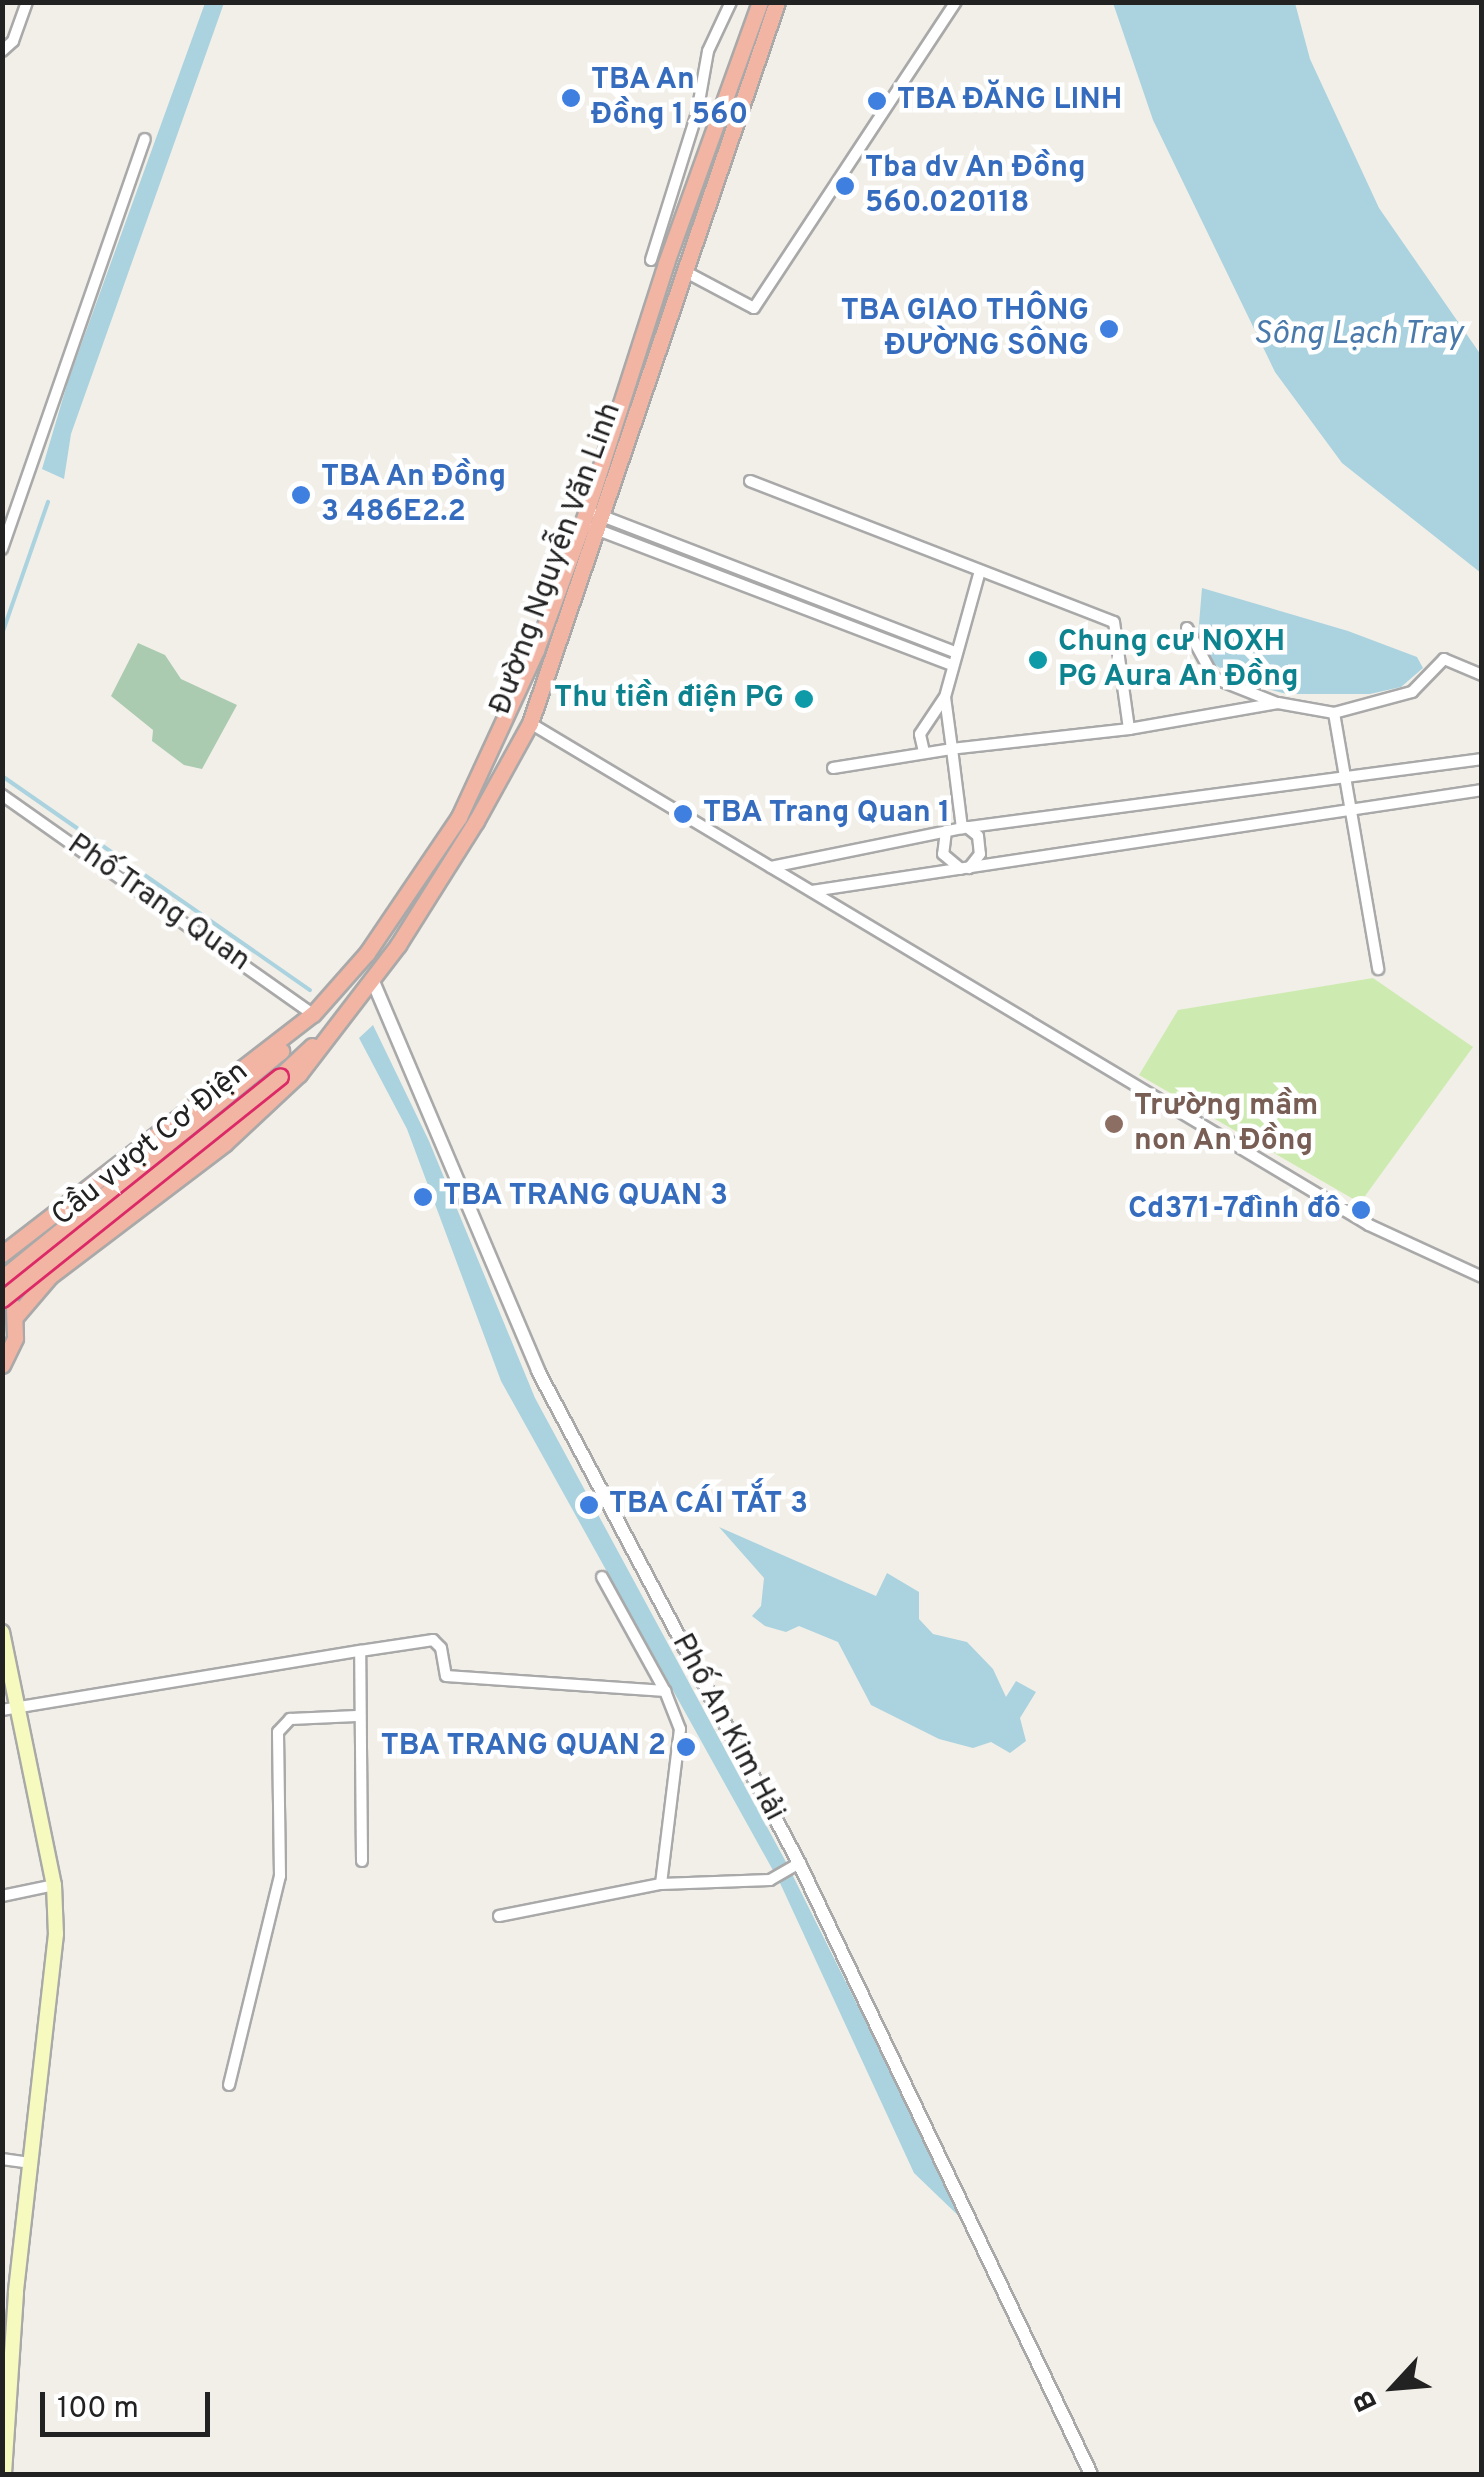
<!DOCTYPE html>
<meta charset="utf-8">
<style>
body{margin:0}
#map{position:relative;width:1484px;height:2477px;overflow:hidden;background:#f2efe9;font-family:Overpass,sans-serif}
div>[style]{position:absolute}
.grass>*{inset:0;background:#cdebb0}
.cemetery>*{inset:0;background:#aacbaf}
.water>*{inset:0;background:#aad3df}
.stream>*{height:4px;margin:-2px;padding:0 2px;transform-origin:2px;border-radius:2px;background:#aad3df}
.roads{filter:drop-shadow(2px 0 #a9a9a9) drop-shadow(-2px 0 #a9a9a9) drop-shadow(0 2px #a9a9a9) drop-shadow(0 -2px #a9a9a9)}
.minor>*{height:10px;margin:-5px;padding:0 5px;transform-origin:5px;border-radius:5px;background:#fff}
.tertiary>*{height:12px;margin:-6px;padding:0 6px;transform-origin:6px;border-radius:6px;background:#fff}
.secondary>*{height:14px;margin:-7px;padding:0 7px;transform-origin:7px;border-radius:7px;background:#f7fabf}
.trunk>*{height:15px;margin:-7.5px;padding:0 7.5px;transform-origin:7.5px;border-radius:7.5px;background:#f2b4a3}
.bridges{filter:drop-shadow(2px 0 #dc2a67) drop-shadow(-2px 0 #dc2a67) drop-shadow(0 2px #dc2a67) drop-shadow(0 -2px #dc2a67)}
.trunk-bridge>*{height:15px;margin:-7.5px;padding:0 7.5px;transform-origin:7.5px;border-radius:7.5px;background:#f2b4a3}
.dots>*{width:28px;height:28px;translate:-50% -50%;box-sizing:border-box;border:5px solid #fff;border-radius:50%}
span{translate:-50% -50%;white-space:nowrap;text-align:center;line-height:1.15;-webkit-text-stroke:9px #fff;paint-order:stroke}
.shop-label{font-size:30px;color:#366cbe;font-weight:700}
.left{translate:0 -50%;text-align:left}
.right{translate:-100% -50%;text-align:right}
.street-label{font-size:30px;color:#222}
.culture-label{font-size:30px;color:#0d838f;font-weight:700}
.education-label{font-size:30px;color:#785e54;font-weight:700}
.water-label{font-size:32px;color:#4a7aab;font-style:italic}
.frame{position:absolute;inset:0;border:5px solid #222;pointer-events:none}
.north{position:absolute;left:1344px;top:2337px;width:100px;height:100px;-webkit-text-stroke:8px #fff;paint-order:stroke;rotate:244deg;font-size:28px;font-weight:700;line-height:40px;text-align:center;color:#222}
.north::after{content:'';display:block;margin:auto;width:35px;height:45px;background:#222;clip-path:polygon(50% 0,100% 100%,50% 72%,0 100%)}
.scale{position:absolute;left:40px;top:2392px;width:170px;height:45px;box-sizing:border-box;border:5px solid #222;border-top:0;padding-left:12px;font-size:30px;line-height:35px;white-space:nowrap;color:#222;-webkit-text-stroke:8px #fff;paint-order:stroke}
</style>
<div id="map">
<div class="grass">
<i style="clip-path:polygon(1373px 978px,1473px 1047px,1360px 1203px,1139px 1075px,1178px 1010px)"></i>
</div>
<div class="cemetery">
<i style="clip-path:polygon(138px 643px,165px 655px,181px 679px,237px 705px,202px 769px,184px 765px,152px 741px,153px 730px,111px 696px)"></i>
</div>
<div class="water">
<i style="clip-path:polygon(205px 3px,224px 3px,71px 434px,64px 479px,42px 469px,68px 381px)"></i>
<i style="clip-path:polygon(1113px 3px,1295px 3px,1310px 59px,1379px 208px,1481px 355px,1481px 573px,1342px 463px,1275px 372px,1153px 120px)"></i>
<i style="clip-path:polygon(1202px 588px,1348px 631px,1417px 657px,1423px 668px,1401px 687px,1370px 694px,1287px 694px,1243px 683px,1214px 664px,1198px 636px)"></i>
<i style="clip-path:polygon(373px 1025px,429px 1141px,535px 1398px,786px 1862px,966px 2223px,914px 2173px,780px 1883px,501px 1381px,407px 1129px,359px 1038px)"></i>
<i style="clip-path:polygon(719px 1527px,876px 1596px,887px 1573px,919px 1592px,919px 1619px,933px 1634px,967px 1642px,993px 1669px,1006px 1697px,1016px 1681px,1036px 1692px,1020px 1718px,1026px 1741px,1010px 1753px,991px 1742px,973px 1748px,939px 1739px,871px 1705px,838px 1642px,799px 1626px,786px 1632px,765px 1626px,752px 1616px,761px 1606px,764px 1578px)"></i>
</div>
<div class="stream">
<i style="left:2px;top:634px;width:140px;rotate:-70.8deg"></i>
<i style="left:2px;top:776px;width:375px;rotate:34.8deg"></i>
</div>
<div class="roads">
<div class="minor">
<i style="left:2px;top:51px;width:15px;rotate:-42deg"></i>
<i style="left:13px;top:41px;width:41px;rotate:-70.3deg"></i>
<i style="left:651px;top:260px;width:154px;rotate:-72.6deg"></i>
<i style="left:697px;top:113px;width:63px;rotate:-79.9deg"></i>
<i style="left:708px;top:51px;width:54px;rotate:-64.9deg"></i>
<i style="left:684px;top:271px;width:79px;rotate:27.9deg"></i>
<i style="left:754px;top:308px;width:367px;rotate:-56.6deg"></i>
<i style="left:750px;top:481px;width:390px;rotate:21.2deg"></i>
<i style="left:1114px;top:622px;width:108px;rotate:82deg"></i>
<i style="left:1129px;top:729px;width:178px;rotate:173.6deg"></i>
<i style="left:952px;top:749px;width:80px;rotate:82.8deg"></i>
<i style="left:597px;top:514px;width:384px;rotate:21.1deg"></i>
<i style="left:593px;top:528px;width:383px;rotate:20.9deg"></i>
<i style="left:2px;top:549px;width:434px;rotate:-70.8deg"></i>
<i style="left:1187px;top:628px;width:57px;rotate:61.6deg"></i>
<i style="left:1214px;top:678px;width:68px;rotate:21.6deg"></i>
<i style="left:1334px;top:713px;width:81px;rotate:-15.1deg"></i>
<i style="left:1412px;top:692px;width:46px;rotate:-45.9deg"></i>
<i style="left:1444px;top:659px;width:41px;rotate:22.8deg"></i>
<i style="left:530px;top:723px;width:978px;rotate:30.89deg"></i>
<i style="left:1369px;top:1225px;width:124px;rotate:24.7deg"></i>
<i style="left:1129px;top:729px;width:151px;rotate:-9.9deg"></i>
<i style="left:1278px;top:703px;width:57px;rotate:10.1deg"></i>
<i style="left:1334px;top:713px;width:260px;rotate:80.2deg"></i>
<i style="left:924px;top:752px;width:18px;rotate:-103deg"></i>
<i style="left:920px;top:734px;width:43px;rotate:-56.3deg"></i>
<i style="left:833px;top:768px;width:121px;rotate:-9.1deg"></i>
<i style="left:952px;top:749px;width:52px;rotate:-97.7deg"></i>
<i style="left:945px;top:697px;width:128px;rotate:-74.5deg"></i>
<i style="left:2px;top:795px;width:380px;rotate:35.2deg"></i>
<i style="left:967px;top:827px;width:14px;rotate:39deg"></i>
<i style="left:978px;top:836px;width:18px;rotate:84deg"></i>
<i style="left:980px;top:854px;width:18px;rotate:128deg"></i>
<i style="left:946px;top:831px;width:23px;rotate:97deg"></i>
<i style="left:943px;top:854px;width:23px;rotate:40deg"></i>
<i style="left:771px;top:867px;width:195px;rotate:-11.5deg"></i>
<i style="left:962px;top:828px;width:525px;rotate:-7.56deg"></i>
<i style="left:812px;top:891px;width:678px;rotate:-8.57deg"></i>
<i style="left:602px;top:1577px;width:130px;rotate:61.1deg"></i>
<i style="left:2px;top:1710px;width:363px;rotate:-9.4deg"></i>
<i style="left:362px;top:1861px;width:210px;rotate:-90.5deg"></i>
<i style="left:360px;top:1651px;width:74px;rotate:-8.6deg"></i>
<i style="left:433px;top:1640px;width:11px;rotate:45deg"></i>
<i style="left:441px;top:1648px;width:28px;rotate:80deg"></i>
<i style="left:446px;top:1676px;width:220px;rotate:3.9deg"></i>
<i style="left:665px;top:1691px;width:41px;rotate:68.5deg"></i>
<i style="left:680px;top:1729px;width:156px;rotate:97deg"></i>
<i style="left:2px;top:1896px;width:53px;rotate:-11.9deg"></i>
<i style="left:499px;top:1916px;width:165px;rotate:-11.2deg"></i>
<i style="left:661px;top:1884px;width:109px;rotate:-2.1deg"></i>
<i style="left:770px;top:1880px;width:34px;rotate:-30deg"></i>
<i style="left:229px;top:2085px;width:215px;rotate:-76.3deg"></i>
<i style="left:280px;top:1876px;width:144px;rotate:-90.8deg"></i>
<i style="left:278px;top:1732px;width:18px;rotate:-47deg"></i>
<i style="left:290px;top:1719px;width:67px;rotate:-2.6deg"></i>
<i style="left:2px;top:2159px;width:28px;rotate:8deg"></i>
</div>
<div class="tertiary">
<i style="left:372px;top:979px;width:426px;rotate:67deg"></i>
<i style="left:538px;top:1371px;width:557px;rotate:62.05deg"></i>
<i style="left:799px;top:1863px;width:677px;rotate:64.46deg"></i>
</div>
<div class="secondary">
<i style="left:2px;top:1632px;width:258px;rotate:78.4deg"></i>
<i style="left:54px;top:1885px;width:49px;rotate:87.7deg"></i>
<i style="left:56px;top:1934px;width:361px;rotate:96.4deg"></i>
<i style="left:16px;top:2293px;width:181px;rotate:93.8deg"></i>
</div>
<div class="trunk">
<i style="left:280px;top:1076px;width:44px;rotate:-43.2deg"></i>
<i style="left:2px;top:1254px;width:393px;rotate:-37.7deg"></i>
<i style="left:313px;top:1014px;width:81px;rotate:-48.5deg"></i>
<i style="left:367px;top:953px;width:164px;rotate:-55.9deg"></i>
<i style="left:459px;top:817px;width:184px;rotate:-65.2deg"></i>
<i style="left:536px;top:650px;width:133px;rotate:-69.8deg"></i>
<i style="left:582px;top:525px;width:275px;rotate:-72.2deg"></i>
<i style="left:666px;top:263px;width:277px;rotate:-70.2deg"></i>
<i style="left:2px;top:1278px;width:360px;rotate:-39.1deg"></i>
<i style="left:16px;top:1316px;width:52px;rotate:-49.6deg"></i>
<i style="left:50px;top:1276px;width:220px;rotate:-37.2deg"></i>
<i style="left:225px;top:1143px;width:101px;rotate:-43deg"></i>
<i style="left:299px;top:1074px;width:163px;rotate:-52.5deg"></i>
<i style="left:398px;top:945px;width:146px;rotate:-57.8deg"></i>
<i style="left:476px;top:821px;width:112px;rotate:-61.1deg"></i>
<i style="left:530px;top:723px;width:762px;rotate:-71.09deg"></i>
<i style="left:2px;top:1365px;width:30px;rotate:-64deg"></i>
<i style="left:15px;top:1338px;width:31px;rotate:-92deg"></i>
</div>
</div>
<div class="bridges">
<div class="trunk-bridge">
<i style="left:2px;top:1299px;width:356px;rotate:-38.7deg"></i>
</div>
</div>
<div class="dots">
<i style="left:571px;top:98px;background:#3f7fe0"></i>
<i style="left:877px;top:101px;background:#3f7fe0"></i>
<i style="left:845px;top:186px;background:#3f7fe0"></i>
<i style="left:1109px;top:329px;background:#3f7fe0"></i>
<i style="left:301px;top:495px;background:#3f7fe0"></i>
<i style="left:1038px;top:660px;background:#0f9aa8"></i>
<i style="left:804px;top:699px;background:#0f9aa8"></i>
<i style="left:683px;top:814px;background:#3f7fe0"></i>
<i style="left:1114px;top:1124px;background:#8d6e63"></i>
<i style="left:423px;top:1197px;background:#3f7fe0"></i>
<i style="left:1361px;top:1210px;background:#3f7fe0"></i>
<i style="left:589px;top:1505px;background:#3f7fe0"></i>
<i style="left:686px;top:1747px;background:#3f7fe0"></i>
</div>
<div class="shop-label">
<span class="left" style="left:591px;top:98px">TBA An<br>Đồng 1 560</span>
<span class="left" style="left:897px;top:101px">TBA ĐĂNG LINH</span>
<span class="left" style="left:865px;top:186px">Tba dv An Đồng<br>560.020118</span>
<span class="right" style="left:1089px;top:329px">TBA GIAO THÔNG<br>ĐƯỜNG SÔNG</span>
<span class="left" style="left:321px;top:495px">TBA An Đồng<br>3 486E2.2</span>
<span class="left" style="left:703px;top:814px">TBA Trang Quan 1</span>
<span class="left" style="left:443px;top:1197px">TBA TRANG QUAN 3</span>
<span class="right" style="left:1341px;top:1210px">Cd371-7đình đô</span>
<span class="left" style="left:609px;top:1505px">TBA CÁI TẮT 3</span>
<span class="right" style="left:666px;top:1747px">TBA TRANG QUAN 2</span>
</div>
<div class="street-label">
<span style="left:557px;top:559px;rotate:-70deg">Đường Nguyễn Văn Linh</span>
<span style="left:158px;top:904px;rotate:35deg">Phố Trang Quan</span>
<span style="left:151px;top:1145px;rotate:-39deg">Cầu vượt Cơ Điện</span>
<span style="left:727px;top:1728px;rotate:62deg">Phố An Kim Hải</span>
</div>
<div class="culture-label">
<span class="left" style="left:1058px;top:660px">Chung cư NOXH<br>PG Aura An Đồng</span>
<span class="right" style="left:784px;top:699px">Thu tiền điện PG</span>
</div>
<div class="education-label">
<span class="left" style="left:1134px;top:1124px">Trường mầm<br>non An Đồng</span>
</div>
<div class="water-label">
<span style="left:1358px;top:335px">Sông Lạch Tray</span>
</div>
<div class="frame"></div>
<div class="north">B</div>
<div class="scale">100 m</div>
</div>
